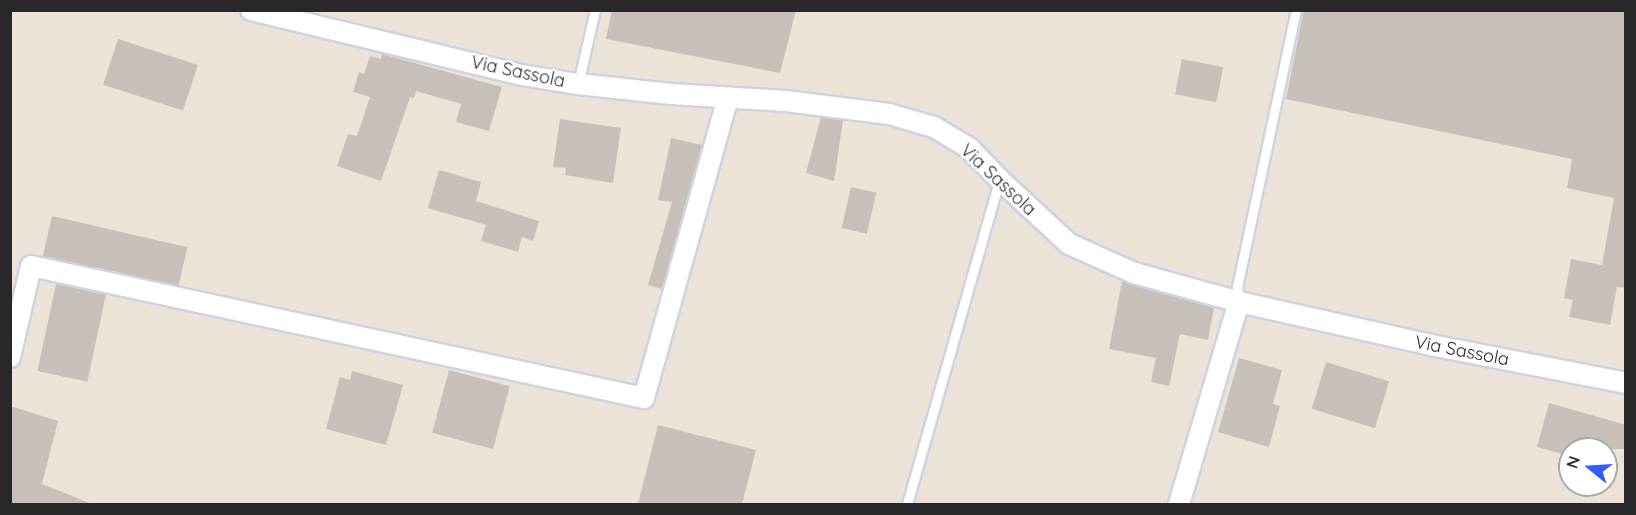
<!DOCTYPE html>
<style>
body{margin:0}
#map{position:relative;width:1636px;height:515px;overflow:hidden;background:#ece3d8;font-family:Quicksand,sans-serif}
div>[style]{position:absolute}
.building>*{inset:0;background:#c7c0b8;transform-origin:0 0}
.roads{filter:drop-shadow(2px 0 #ced2e3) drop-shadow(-2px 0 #ced2e3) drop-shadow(0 2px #ced2e3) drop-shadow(0 -2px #ced2e3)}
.service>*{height:9px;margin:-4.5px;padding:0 4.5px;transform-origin:4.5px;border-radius:4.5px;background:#fff}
.minor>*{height:20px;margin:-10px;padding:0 10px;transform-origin:10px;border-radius:10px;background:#fff}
span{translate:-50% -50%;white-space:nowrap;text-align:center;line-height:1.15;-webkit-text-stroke:5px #fff;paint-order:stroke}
.street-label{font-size:18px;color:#282828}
.frame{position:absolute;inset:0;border:12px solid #282828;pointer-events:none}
.north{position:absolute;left:1558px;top:437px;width:60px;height:60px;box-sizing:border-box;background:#fff;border:2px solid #a9a9a9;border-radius:50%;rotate:288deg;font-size:16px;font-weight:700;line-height:24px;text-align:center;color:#282828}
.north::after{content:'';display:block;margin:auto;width:21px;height:27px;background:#335cff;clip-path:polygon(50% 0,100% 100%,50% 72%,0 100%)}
</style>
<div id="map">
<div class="building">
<i style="clip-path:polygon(612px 10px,796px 10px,780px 73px,606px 39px)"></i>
<i style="clip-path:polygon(1304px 10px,1626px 10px,1626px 288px,1617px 287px,1610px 325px,1569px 317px,1573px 300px,1564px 298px,1571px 259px,1602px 265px,1614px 198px,1567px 188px,1572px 159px,1286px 99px)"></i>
<i style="left:118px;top:39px;width:84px;height:48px;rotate:18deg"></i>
<i style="clip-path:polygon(382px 54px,502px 87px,489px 131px,456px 122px,461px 104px,416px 91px,414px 98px,410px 97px,381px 181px,337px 166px,348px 134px,357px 136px,370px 97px,353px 92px,359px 72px,364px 74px,370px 56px,381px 59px)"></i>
<i style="left:1182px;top:59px;width:42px;height:36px;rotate:11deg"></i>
<i style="clip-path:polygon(821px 117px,843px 120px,834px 181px,806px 173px)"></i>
<i style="clip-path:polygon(560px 119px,621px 128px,613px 183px,565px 175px,566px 168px,553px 167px)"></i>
<i style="clip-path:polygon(671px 138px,702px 145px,662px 289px,648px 285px,672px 202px,658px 200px)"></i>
<i style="clip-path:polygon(439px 170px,481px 182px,476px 201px,539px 221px,533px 241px,522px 237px,518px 252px,481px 241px,486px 225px,428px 208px)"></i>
<i style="left:851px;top:187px;width:26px;height:42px;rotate:13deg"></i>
<i style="left:52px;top:216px;width:139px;height:41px;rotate:13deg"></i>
<i style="clip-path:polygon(1122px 281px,1214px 308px,1208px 340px,1180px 334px,1169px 386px,1151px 382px,1156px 358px,1109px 349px)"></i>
<i style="left:56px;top:284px;width:51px;height:89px;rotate:12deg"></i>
<i style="clip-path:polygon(1239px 358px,1282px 370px,1273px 404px,1280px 406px,1269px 447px,1218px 432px)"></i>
<i style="left:1326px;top:362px;width:66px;height:49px;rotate:17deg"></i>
<i style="left:449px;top:370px;width:63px;height:65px;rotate:15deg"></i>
<i style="clip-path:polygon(352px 371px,403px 385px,386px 445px,326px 429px,340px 377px,350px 380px)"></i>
<i style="clip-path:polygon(1549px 403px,1626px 425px,1626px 449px,1570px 449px,1570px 456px,1537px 447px)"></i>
<i style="clip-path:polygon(10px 406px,58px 421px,42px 484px,92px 504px,10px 504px)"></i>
<i style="clip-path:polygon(658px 425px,756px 450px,742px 504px,638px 504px)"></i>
</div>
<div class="roads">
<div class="service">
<i style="left:578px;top:84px;width:76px;rotate:-77.1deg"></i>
<i style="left:1239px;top:302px;width:15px;rotate:-98deg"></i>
<i style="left:1237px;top:287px;width:283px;rotate:-78deg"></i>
<i style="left:907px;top:504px;width:336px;rotate:-74.1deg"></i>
</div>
<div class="minor">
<i style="left:251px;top:10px;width:279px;rotate:13.5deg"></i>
<i style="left:522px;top:75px;width:57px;rotate:9.1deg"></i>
<i style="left:578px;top:84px;width:94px;rotate:6.1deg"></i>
<i style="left:671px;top:94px;width:115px;rotate:3.5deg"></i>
<i style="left:786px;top:101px;width:104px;rotate:7.2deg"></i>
<i style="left:889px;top:114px;width:47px;rotate:16.1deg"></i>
<i style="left:934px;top:127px;width:41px;rotate:31deg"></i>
<i style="left:969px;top:148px;width:45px;rotate:45.9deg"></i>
<i style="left:1000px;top:180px;width:94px;rotate:42.8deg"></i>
<i style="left:1069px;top:244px;width:71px;rotate:24deg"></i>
<i style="left:1134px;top:273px;width:109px;rotate:15.4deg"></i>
<i style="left:1239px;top:302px;width:197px;rotate:12.6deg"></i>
<i style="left:1431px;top:345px;width:199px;rotate:11deg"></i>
<i style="left:10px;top:357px;width:93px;rotate:-77deg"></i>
<i style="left:31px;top:266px;width:627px;rotate:12.15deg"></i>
<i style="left:644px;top:398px;width:312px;rotate:-74.4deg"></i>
<i style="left:1179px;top:504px;width:211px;rotate:-73.5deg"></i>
</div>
</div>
<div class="street-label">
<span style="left:518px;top:72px;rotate:12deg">Via Sassola</span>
<span style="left:998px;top:180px;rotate:43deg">Via Sassola</span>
<span style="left:1462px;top:351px;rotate:11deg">Via Sassola</span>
</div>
<div class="frame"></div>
<div class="north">N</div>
</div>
